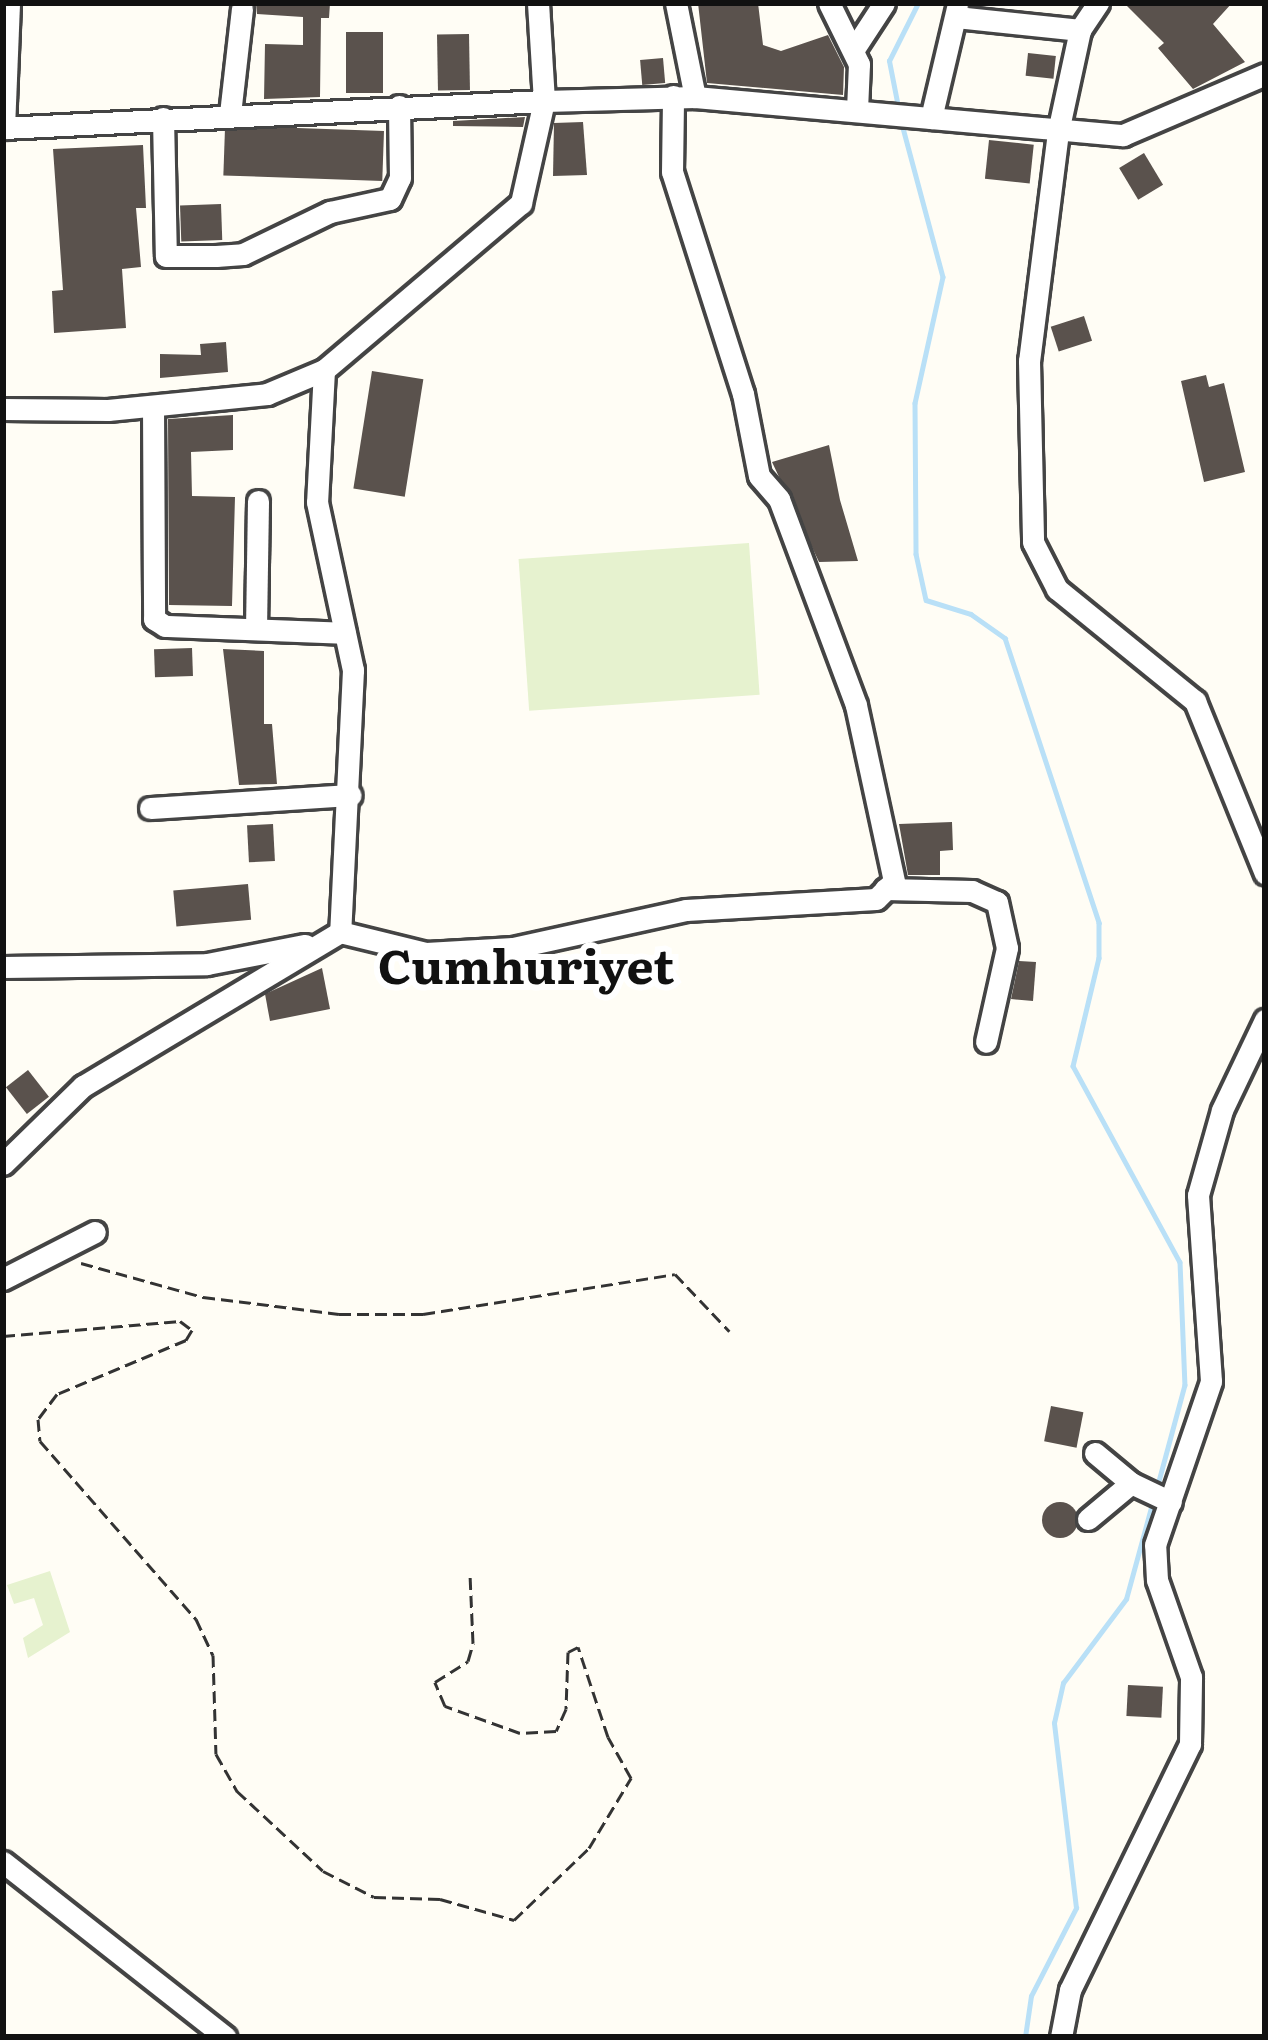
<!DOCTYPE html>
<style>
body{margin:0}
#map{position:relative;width:1268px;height:2040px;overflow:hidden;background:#fffdf5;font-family:Literata,serif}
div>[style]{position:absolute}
.pitch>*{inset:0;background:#e6f2cf;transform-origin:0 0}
.stream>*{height:4.5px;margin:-2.25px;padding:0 2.25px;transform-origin:2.25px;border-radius:2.25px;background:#b9e0f7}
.building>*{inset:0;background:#5a524d;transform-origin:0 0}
.round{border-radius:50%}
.path>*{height:3px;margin-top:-1.5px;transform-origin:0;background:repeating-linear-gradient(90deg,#333 0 12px,transparent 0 18px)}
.roads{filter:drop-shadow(3px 0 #444) drop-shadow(-3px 0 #444) drop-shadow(0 3px #444) drop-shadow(0 -3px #444)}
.minor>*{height:21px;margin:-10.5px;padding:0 10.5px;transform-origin:10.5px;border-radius:10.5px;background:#fff}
span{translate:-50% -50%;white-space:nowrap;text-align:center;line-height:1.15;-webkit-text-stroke:12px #fff;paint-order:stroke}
.district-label{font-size:48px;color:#111;font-weight:700}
.frame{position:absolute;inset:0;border:6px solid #111;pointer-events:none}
</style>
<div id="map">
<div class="pitch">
<i style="left:749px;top:543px;width:152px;height:231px;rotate:86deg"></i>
<i style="clip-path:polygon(50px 1571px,70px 1632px,28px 1658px,23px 1638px,43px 1625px,34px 1598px,14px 1604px,7px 1585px)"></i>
</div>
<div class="stream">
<i style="left:898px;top:107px;width:47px;rotate:-101.1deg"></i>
<i style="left:889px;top:61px;width:65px;rotate:-63.4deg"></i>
<i style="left:902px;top:124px;width:158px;rotate:75deg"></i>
<i style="left:943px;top:277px;width:129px;rotate:102.5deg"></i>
<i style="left:915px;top:403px;width:151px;rotate:89.6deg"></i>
<i style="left:916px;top:554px;width:47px;rotate:77.7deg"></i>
<i style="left:926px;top:600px;width:47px;rotate:17.3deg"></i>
<i style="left:971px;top:614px;width:42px;rotate:35.2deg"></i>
<i style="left:1005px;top:638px;width:300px;rotate:71.7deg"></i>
<i style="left:1099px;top:923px;width:35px;rotate:90deg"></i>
<i style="left:1099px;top:958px;width:111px;rotate:103.5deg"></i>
<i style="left:1073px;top:1066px;width:223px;rotate:61.4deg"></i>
<i style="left:1180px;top:1262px;width:123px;rotate:87.7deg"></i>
<i style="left:1185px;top:1385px;width:108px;rotate:105.1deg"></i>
<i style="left:1025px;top:2037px;width:41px;rotate:-81.7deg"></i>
<i style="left:1031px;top:1996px;width:99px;rotate:-62.9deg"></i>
<i style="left:1076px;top:1908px;width:186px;rotate:-96.8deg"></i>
<i style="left:1054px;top:1723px;width:41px;rotate:-77.3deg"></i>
<i style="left:1063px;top:1683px;width:105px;rotate:-53.1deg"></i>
<i style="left:1126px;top:1599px;width:103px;rotate:-74.7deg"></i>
</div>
<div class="building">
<i style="clip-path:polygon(256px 3px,330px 3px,329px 18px,321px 18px,320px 97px,264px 99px,265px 44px,303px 45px,303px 17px,257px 14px)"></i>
<i style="clip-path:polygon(698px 3px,758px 3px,763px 45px,781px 51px,828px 35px,844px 67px,843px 95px,707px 83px)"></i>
<i style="clip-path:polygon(1124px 3px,1232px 3px,1213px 24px,1245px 62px,1193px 89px,1158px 48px,1164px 43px)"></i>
<i style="left:346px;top:32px;width:37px;height:61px"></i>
<i style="left:469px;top:34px;width:56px;height:32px;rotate:89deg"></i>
<i style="left:1028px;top:53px;width:28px;height:23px;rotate:6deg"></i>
<i style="left:663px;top:58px;width:25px;height:23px;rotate:85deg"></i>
<i style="clip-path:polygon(525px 117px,523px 127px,453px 126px,453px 121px)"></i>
<i style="clip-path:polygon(583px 122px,587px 175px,553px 176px,554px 123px)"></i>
<i style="left:384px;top:131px;width:50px;height:159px;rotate:92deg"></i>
<i style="left:989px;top:140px;width:45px;height:39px;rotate:6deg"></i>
<i style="clip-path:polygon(143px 145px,146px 208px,136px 208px,141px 267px,122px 269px,126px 328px,54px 333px,52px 291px,63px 290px,53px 149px)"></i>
<i style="left:1144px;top:153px;width:37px;height:29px;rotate:59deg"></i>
<i style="left:221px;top:204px;width:36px;height:41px;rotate:88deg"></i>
<i style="left:1084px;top:316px;width:26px;height:35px;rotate:72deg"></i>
<i style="clip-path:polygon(226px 342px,228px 372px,160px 378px,160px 354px,201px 355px,200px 344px)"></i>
<i style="left:372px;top:371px;width:52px;height:119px;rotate:9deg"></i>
<i style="clip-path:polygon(1206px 375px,1209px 387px,1224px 383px,1245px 472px,1204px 482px,1181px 381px)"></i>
<i style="clip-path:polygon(233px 415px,233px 450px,191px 452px,192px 496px,235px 497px,232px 606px,169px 605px,168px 419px)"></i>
<i style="clip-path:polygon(829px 445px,840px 500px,858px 561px,819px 562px,772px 462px)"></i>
<i style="left:192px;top:648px;width:28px;height:38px;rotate:88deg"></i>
<i style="clip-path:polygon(223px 649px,264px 651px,264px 724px,272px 724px,277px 784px,239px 785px)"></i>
<i style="clip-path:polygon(952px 822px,953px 850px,940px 851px,940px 875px,908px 875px,899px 824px)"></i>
<i style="left:273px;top:824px;width:37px;height:26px;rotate:87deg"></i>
<i style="left:248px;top:884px;width:36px;height:75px;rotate:85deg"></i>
<i style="clip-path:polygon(1019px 961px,1036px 962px,1033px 1001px,1011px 999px)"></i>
<i style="clip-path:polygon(322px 968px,330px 1009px,270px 1021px,265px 994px)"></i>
<i style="left:28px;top:1070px;width:34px;height:28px;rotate:52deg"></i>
<i style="left:1051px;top:1406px;width:33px;height:36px;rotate:11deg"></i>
<i class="round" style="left:1042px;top:1502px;width:36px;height:36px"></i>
<i style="left:1128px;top:1685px;width:35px;height:31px;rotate:3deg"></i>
</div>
<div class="path">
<i style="left:81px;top:1263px;width:127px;rotate:15.6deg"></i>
<i style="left:203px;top:1297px;width:137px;rotate:7.1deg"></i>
<i style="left:339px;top:1314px;width:84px"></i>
<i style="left:423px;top:1314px;width:255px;rotate:-9deg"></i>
<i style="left:675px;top:1274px;width:79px;rotate:46.5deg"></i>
<i style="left:3px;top:1336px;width:178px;rotate:-4.8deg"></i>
<i style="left:180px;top:1321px;width:15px;rotate:37deg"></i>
<i style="left:192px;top:1330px;width:12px;rotate:121deg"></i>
<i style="left:186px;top:1340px;width:140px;rotate:157.3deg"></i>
<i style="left:57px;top:1394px;width:31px;rotate:127deg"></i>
<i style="left:38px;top:1419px;width:22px;rotate:85deg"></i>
<i style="left:40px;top:1441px;width:237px;rotate:48.8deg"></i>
<i style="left:196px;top:1619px;width:40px;rotate:65deg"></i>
<i style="left:213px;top:1655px;width:99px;rotate:88.3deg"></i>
<i style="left:216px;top:1754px;width:43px;rotate:60.4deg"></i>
<i style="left:237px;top:1791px;width:117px;rotate:42.9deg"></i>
<i style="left:323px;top:1871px;width:57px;rotate:27deg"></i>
<i style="left:374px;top:1897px;width:66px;rotate:1.7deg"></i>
<i style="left:440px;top:1899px;width:77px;rotate:15.8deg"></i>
<i style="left:514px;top:1920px;width:104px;rotate:-43.8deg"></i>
<i style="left:589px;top:1848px;width:82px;rotate:-59deg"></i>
<i style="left:631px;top:1778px;width:47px;rotate:-119.3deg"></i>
<i style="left:608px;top:1737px;width:95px;rotate:-108.4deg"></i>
<i style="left:578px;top:1647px;width:11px;rotate:153deg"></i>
<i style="left:568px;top:1652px;width:57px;rotate:92deg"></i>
<i style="left:566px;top:1709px;width:24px;rotate:114deg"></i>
<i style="left:556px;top:1731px;width:36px;rotate:177deg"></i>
<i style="left:520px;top:1733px;width:80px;rotate:-160.2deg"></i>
<i style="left:445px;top:1706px;width:26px;rotate:-113deg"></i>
<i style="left:435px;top:1682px;width:39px;rotate:-32deg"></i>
<i style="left:468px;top:1661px;width:19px;rotate:-74deg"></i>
<i style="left:473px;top:1643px;width:68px;rotate:-92.5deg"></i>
</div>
<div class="roads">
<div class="minor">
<i style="left:538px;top:3px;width:98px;rotate:86.5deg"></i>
<i style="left:544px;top:101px;width:151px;rotate:-1.5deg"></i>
<i style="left:695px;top:97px;width:430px;rotate:5.1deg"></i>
<i style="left:1123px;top:135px;width:155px;rotate:-23.2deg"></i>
<i style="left:676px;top:3px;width:96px;rotate:78.6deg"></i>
<i style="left:829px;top:3px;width:68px;rotate:63.8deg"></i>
<i style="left:859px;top:64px;width:46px;rotate:92.5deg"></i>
<i style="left:1098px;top:3px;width:32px;rotate:124deg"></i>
<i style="left:1080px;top:30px;width:104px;rotate:102.2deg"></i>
<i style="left:1058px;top:132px;width:231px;rotate:97.2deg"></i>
<i style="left:1029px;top:361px;width:181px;rotate:88.7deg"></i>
<i style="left:1033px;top:542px;width:53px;rotate:62.9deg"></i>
<i style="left:1057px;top:589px;width:178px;rotate:39.1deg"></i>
<i style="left:1195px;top:701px;width:186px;rotate:67.9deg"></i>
<i style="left:956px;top:17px;width:125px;rotate:6deg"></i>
<i style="left:854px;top:49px;width:55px;rotate:-56.9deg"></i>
<i style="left:230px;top:114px;width:106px;rotate:-83.5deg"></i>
<i style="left:163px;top:118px;width:138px;rotate:88.8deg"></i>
<i style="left:166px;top:256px;width:50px"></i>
<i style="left:216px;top:256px;width:27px;rotate:-4deg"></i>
<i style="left:243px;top:254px;width:97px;rotate:-25.8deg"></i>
<i style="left:330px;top:212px;width:61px;rotate:-12.2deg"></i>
<i style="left:390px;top:199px;width:23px;rotate:-65deg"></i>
<i style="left:400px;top:178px;width:72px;rotate:-90.8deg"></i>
<i style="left:931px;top:118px;width:113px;rotate:-76.7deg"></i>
<i style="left:3px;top:128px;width:542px;rotate:-2.86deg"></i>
<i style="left:544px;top:101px;width:105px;rotate:102.7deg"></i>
<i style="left:521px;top:203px;width:258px;rotate:139.7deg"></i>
<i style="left:324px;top:370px;width:132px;rotate:93deg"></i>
<i style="left:317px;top:502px;width:172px;rotate:77.9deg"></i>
<i style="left:353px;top:670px;width:262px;rotate:92.8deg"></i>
<i style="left:340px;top:932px;width:89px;rotate:13.7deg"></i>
<i style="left:426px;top:953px;width:87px;rotate:-3.3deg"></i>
<i style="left:513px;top:948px;width:177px;rotate:-12.4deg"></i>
<i style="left:686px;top:910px;width:190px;rotate:-3.3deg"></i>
<i style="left:876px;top:899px;width:25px;rotate:-45deg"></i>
<i style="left:894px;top:881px;width:180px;rotate:-102.2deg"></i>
<i style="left:856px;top:705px;width:220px;rotate:-110.5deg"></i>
<i style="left:779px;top:499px;width:30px;rotate:-131deg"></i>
<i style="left:759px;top:476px;width:84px;rotate:-101deg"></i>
<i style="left:743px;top:394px;width:233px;rotate:-107.7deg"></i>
<i style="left:672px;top:172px;width:76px;rotate:-89.2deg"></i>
<i style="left:4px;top:128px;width:125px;rotate:-87.7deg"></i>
<i style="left:153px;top:406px;width:213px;rotate:89.7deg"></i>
<i style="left:154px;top:619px;width:13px;rotate:32deg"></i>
<i style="left:165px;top:626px;width:180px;rotate:2.2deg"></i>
<i style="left:3px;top:409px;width:105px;rotate:0.5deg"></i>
<i style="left:108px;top:410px;width:160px;rotate:-5.7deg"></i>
<i style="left:267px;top:394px;width:62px;rotate:-22.8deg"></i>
<i style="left:256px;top:629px;width:128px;rotate:-89.1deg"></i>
<i style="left:150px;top:808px;width:201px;rotate:-3.7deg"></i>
<i style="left:885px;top:889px;width:87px;rotate:1.3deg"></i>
<i style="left:972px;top:891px;width:27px;rotate:24deg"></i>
<i style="left:997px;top:902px;width:47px;rotate:77.7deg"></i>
<i style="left:1007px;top:948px;width:96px;rotate:102.6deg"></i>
<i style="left:3px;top:967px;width:204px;rotate:-0.8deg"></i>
<i style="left:207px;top:964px;width:100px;rotate:-11deg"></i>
<i style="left:3px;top:1164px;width:112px;rotate:-44.3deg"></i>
<i style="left:83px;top:1086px;width:300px;rotate:-30.9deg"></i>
<i style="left:3px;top:1279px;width:103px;rotate:-27.1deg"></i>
<i style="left:1095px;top:1453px;width:47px;rotate:39.8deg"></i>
<i style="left:1131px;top:1483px;width:44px;rotate:25.4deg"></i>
<i style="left:1088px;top:1519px;width:56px;rotate:-39.9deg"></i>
<i style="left:3px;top:1862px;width:283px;rotate:38.2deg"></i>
<i style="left:1061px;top:2037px;width:48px;rotate:-79.2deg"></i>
<i style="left:1070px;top:1990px;width:274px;rotate:-64deg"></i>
<i style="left:1190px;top:1744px;width:67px;rotate:-89.1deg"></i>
<i style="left:1191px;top:1677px;width:103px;rotate:-109.3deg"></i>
<i style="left:1157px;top:1580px;width:35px;rotate:-93deg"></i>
<i style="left:1155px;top:1545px;width:173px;rotate:-71.1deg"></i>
<i style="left:1211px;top:1381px;width:186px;rotate:-94deg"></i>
<i style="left:1198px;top:1195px;width:88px;rotate:-74.2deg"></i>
<i style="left:1222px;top:1110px;width:100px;rotate:-64.5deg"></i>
</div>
</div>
<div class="district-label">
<span style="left:526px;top:964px">Cumhuriyet</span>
</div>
<div class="frame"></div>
</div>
